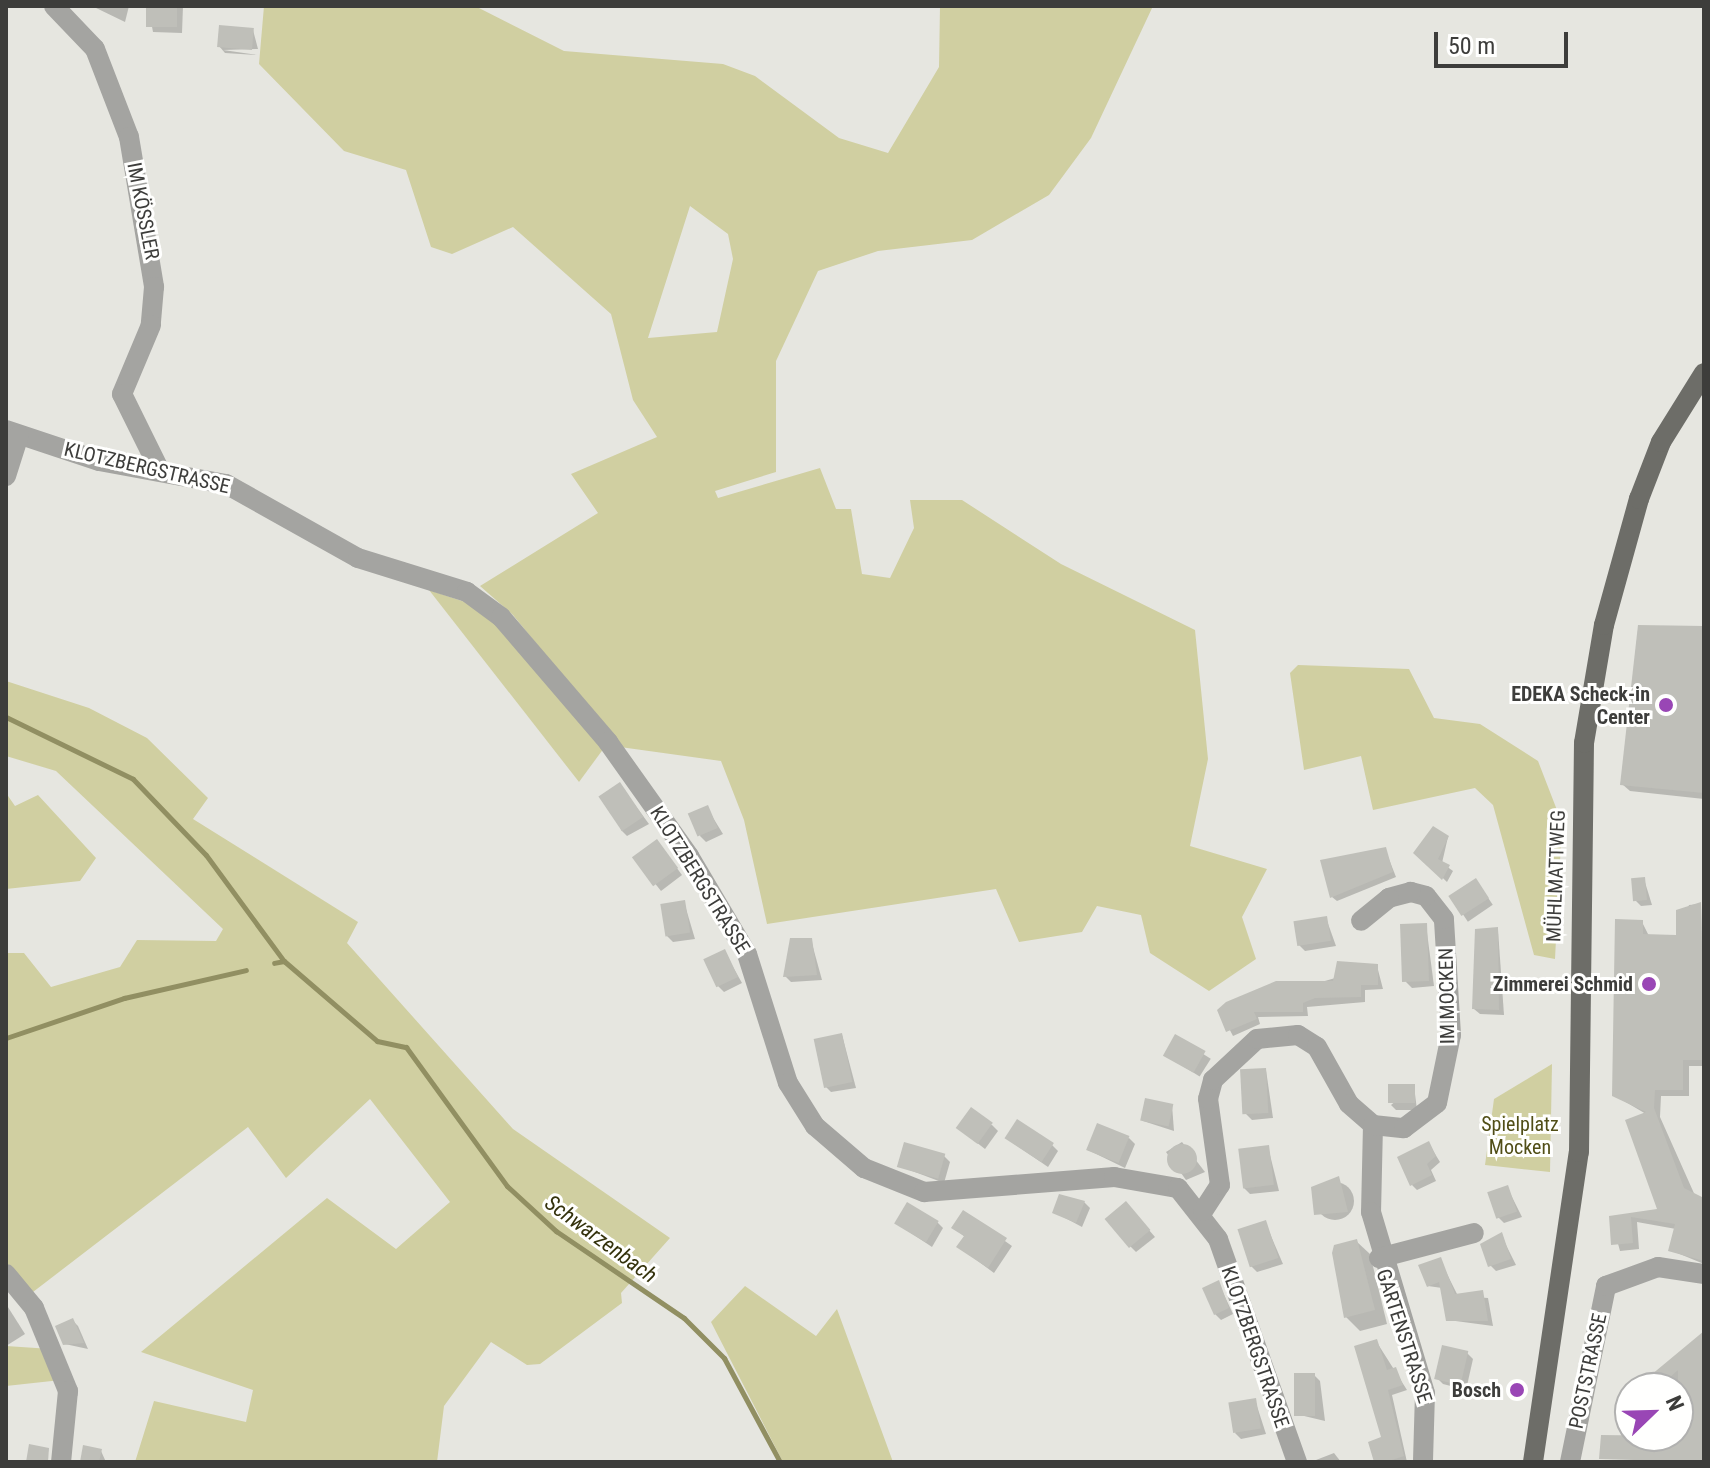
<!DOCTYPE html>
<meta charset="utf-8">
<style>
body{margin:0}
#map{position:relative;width:1710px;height:1468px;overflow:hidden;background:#e6e6e0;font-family:"Roboto Condensed",sans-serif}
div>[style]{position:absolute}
.green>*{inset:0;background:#d0cfa1}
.shadow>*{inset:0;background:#0003;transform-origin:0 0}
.round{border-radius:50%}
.stream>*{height:5px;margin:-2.5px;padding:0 2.5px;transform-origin:2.5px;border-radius:2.5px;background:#918f62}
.building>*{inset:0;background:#bfbfb9;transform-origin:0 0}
.minor>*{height:20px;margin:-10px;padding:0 10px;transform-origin:10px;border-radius:10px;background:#a4a4a1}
.major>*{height:20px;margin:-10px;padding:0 10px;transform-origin:10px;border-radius:10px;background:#6d6d68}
.dots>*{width:22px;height:22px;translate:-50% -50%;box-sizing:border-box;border:4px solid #fffffe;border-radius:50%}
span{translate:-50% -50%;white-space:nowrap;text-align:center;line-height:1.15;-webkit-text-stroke:6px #fffffe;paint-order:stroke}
.street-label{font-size:20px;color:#3d3d3b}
.poi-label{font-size:20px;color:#3d3d3b;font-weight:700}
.right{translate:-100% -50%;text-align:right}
.park-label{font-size:20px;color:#514e17}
.water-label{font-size:22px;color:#34320c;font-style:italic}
.frame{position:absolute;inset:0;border:8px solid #3d3d3b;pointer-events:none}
.north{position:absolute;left:1614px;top:1372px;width:80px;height:80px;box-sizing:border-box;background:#fffffe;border:2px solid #b1b1b0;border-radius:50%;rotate:67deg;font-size:22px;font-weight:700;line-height:32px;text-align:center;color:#3d3d3b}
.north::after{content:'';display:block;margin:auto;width:28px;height:36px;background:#9946b5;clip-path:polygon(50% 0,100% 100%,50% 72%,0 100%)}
.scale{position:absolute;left:1434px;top:32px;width:134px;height:36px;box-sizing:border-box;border:4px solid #3d3d3b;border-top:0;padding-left:10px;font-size:24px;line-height:28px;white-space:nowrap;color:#3d3d3b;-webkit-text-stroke:6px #fffffe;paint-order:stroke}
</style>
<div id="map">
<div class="green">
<i style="clip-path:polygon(evenodd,264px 6px,475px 6px,564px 51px,723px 64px,755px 76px,839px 138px,888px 153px,939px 67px,940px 6px,1153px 6px,1091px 138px,1049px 195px,972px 240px,878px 251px,818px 271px,776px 361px,776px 472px,715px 491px,718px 498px,820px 468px,836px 509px,851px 509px,862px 574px,890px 578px,914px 528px,910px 500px,962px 500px,1061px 564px,1195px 630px,1208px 759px,1190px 846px,1267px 869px,1242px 917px,1256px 959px,1209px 991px,1150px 953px,1141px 915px,1097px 906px,1082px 932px,1019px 942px,996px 889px,767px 924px,744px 820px,721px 761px,620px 747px,513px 615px,480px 586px,598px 513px,571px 474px,657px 437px,633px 400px,611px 314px,513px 227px,452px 254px,431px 247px,406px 170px,344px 151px,259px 64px,264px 6px,690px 206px,728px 234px,733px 259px,717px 332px,648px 338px,690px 206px)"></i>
<i style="clip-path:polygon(429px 590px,471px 604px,495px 622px,604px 748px,579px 782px)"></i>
<i style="clip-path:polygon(1298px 665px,1409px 669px,1434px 718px,1480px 724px,1538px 761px,1562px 823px,1555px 959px,1534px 955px,1493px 805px,1475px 788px,1373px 810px,1361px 756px,1304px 770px,1290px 673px)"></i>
<i style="clip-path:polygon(6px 681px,89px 708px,147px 738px,208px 798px,193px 819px,358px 922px,347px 943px,513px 1129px,670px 1238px,621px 1293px,622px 1303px,540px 1364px,527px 1365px,491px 1342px,444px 1406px,437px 1462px,135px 1462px,154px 1401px,246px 1422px,253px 1390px,141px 1352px,327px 1198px,396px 1249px,450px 1202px,370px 1099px,286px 1178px,248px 1127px,33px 1292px,6px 1262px,6px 953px,24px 953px,51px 987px,120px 967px,137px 940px,216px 941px,223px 929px,56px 771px,6px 756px)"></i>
<i style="clip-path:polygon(6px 793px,15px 806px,38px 795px,96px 858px,80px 881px,6px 889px)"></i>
<i style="clip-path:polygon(1552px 1064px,1550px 1172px,1485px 1165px,1494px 1099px)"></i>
<i style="clip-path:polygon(745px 1286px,816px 1336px,837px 1309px,893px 1462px,783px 1462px,711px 1322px)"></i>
<i style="clip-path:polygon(6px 1346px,51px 1349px,61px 1380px,6px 1386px)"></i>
</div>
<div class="shadow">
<i style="clip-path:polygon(92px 6px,129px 6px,125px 22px)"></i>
<i style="clip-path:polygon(148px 6px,183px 6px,182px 33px,153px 32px)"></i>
<i style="clip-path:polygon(253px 30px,258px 49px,223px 50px,257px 55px,225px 53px,219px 46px)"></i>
<i style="clip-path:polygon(1704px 630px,1704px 799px,1630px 791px,1622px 784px)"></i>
<i style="clip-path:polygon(620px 785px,649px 824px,627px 836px,621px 830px)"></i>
<i style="clip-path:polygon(707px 808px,723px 834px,706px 842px,700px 836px)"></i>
<i style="clip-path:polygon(1448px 837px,1442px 863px,1453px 871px,1447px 882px,1421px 857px)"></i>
<i style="clip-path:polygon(662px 848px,682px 875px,661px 891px,635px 858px)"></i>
<i style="clip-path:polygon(1385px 849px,1396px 877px,1337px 901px,1332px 897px)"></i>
<i style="clip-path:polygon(1644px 879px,1652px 905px,1641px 906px,1635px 900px)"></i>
<i style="left:1476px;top:880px;width:30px;height:30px;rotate:56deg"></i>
<i style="clip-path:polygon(684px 902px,695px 939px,673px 942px,667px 936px)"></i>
<i style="clip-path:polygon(1701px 904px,1704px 1066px,1689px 1066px,1689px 1096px,1661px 1096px,1660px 1117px,1697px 1200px,1704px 1200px,1704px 1264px,1670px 1250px,1676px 1229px,1637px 1222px,1639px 1249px,1620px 1251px,1611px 1218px,1660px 1210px,1646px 1114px,1614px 1095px,1642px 922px,1649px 936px,1678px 937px,1689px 905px)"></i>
<i style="clip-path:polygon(1326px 918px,1336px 946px,1305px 951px,1299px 945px)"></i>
<i style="clip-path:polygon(1426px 925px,1434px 986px,1412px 988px,1406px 982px)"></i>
<i style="clip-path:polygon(1498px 930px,1504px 1015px,1480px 1014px,1474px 1009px)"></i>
<i style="clip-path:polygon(811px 940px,822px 980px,791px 982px,785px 976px)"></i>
<i style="clip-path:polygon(724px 951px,742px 983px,724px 992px,718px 986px)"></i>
<i style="clip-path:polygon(1377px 966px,1383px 989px,1365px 990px,1365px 1002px,1307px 1007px,1308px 1016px,1258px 1017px,1260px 1024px,1233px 1036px,1220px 1011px)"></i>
<i style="clip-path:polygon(842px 1035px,856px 1088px,831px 1092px,825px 1086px)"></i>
<i style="left:1176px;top:1037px;width:41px;height:21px;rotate:32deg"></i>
<i style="clip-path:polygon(1266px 1070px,1273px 1118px,1252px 1120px,1246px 1114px)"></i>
<i style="clip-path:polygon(1414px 1086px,1417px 1110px,1396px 1110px,1391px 1105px)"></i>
<i style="clip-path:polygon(1172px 1105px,1174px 1131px,1143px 1121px)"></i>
<i style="clip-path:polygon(992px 1125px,998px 1131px,985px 1149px,958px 1128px)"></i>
<i style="clip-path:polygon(1129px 1138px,1135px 1144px,1125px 1168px,1088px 1150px)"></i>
<i style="clip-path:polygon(1182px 1142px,1205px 1172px,1186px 1180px,1166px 1152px)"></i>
<i style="clip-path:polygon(1013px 1143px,1052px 1145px,1058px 1151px,1048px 1167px)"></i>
<i style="clip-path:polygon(1429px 1144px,1440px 1162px,1431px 1170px,1436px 1181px,1417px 1190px,1412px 1185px)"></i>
<i style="clip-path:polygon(1268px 1147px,1279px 1191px,1250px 1194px,1244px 1188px)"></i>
<i style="clip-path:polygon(944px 1156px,950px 1162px,944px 1183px,899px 1166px)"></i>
<i class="round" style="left:1316px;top:1182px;width:38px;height:38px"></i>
<i style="clip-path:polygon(1507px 1187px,1522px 1217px,1504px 1223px,1498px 1217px)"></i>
<i style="clip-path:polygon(1084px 1202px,1090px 1208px,1082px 1227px,1054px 1212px)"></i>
<i style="clip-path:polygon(1131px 1209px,1155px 1237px,1136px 1252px,1130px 1246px)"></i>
<i style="clip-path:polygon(964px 1212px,1012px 1246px,994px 1273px,959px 1247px,965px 1237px,954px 1228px)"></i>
<i style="clip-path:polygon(937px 1222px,943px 1228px,932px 1247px,896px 1223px)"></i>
<i style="clip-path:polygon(1265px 1222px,1283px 1264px,1257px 1272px,1251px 1266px)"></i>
<i style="clip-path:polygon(1501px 1235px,1516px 1265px,1496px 1271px,1490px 1265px)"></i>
<i style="clip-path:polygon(1356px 1241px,1370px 1254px,1387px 1324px,1360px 1331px,1346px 1317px)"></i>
<i style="clip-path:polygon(1442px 1264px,1458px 1296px,1488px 1298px,1493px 1326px,1448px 1320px,1442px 1288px,1428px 1286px)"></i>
<i style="clip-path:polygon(1218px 1282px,1233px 1314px,1221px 1320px,1215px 1314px)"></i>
<i style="clip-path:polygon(6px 1304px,25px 1334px,6px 1346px)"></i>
<i style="clip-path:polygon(72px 1320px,78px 1326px,88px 1349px,65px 1344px)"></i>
<i style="clip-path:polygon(1376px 1341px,1407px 1390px,1392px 1395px,1407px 1462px,1377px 1462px,1384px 1438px)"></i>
<i style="clip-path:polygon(1467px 1353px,1473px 1359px,1466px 1390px,1443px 1384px,1437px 1378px)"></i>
<i style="clip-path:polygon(1704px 1361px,1704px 1462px,1601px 1458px,1678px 1436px,1687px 1378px,1675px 1388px,1655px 1388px,1648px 1380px)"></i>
<i style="clip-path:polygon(1314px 1375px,1320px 1381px,1325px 1421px,1300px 1415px)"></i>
<i style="clip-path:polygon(1255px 1400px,1266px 1434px,1241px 1439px,1235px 1433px)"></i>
<i style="clip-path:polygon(101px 1451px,106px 1462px,81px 1462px)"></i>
<i style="clip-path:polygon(1334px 1453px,1341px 1462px,1316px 1462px,1316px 1460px)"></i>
</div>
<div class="stream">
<i style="left:6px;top:717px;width:141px;rotate:26deg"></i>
<i style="left:133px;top:779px;width:105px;rotate:46.2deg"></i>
<i style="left:206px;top:855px;width:132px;rotate:53.7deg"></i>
<i style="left:284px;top:961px;width:10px;rotate:169deg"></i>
<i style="left:284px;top:961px;width:123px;rotate:40.7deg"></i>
<i style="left:377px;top:1041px;width:30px;rotate:12deg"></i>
<i style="left:406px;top:1047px;width:172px;rotate:54deg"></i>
<i style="left:507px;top:1186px;width:67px;rotate:42.6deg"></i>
<i style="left:556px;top:1231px;width:155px;rotate:34.2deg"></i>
<i style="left:684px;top:1318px;width:57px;rotate:45deg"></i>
<i style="left:724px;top:1358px;width:118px;rotate:61.7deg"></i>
<i style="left:6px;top:1038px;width:125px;rotate:-18.7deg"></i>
<i style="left:124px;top:998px;width:125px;rotate:-12.9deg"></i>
</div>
<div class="building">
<i style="left:146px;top:6px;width:31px;height:21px"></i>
<i style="left:219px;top:25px;width:35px;height:22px;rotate:5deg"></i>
<i style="clip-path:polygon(1638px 625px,1704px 626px,1704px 793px,1620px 785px)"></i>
<i style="left:620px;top:782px;width:42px;height:26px;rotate:56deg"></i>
<i style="left:708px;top:805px;width:25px;height:22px;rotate:67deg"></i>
<i style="clip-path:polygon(1433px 826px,1449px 836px,1438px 859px,1450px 865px,1442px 880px,1413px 853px)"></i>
<i style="left:657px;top:839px;width:36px;height:31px;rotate:54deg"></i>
<i style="clip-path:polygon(1386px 847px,1393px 872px,1330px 898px,1320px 860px)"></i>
<i style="left:1645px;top:877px;width:23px;height:14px;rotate:85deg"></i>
<i style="left:1476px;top:878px;width:24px;height:33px;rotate:57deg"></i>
<i style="left:685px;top:900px;width:33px;height:25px;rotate:81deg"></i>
<i style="clip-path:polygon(1701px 902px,1704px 1060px,1683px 1060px,1683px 1090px,1655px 1090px,1654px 1108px,1684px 1188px,1704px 1198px,1704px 1261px,1668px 1251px,1675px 1224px,1631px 1217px,1633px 1243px,1611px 1245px,1609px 1216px,1657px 1209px,1625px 1120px,1646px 1112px,1612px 1096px,1615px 919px,1643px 920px,1643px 934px,1676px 935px,1676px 910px)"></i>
<i style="left:1327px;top:916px;width:25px;height:34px;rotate:81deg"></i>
<i style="left:1427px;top:923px;width:58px;height:27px;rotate:88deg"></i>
<i style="clip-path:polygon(1498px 927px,1499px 1010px,1472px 1009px,1475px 929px)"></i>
<i style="clip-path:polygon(790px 938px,812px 938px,817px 975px,783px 977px)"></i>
<i style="left:725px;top:949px;width:31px;height:24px;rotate:65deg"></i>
<i style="clip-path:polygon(1337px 961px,1378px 964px,1378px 985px,1361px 985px,1361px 997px,1315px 998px,1303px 1003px,1303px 1012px,1254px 1012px,1257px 1019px,1226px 1032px,1217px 1010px,1226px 1002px,1276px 981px,1333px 981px)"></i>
<i style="left:842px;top:1033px;width:50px;height:29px;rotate:78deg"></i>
<i style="left:1175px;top:1034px;width:35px;height:25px;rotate:29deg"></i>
<i style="left:1266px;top:1068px;width:45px;height:26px;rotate:87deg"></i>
<i style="left:1415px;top:1084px;width:19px;height:27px;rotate:90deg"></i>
<i style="left:1145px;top:1098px;width:29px;height:23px;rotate:12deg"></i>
<i style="left:971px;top:1107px;width:27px;height:26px;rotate:36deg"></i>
<i style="left:1017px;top:1119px;width:44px;height:23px;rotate:33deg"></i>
<i style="left:1097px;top:1123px;width:35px;height:29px;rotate:22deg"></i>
<i style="clip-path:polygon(1429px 1141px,1436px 1156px,1427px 1164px,1432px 1175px,1410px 1186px,1397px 1157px)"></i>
<i style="left:904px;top:1142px;width:43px;height:26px;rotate:16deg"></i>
<i class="round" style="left:1167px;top:1144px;width:30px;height:30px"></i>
<i style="left:1269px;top:1145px;width:40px;height:31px;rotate:83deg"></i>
<i style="clip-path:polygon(1339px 1176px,1348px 1212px,1314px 1215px,1311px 1187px)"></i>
<i style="left:1508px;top:1185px;width:28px;height:22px;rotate:71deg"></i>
<i style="clip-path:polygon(1059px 1194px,1085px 1201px,1076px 1223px,1052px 1213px)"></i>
<i style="left:1126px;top:1201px;width:38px;height:28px;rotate:50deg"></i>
<i style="left:907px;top:1202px;width:37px;height:25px;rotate:31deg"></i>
<i style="clip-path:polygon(963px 1210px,1007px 1238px,988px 1268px,956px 1247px,964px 1236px,951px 1228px)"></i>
<i style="left:1266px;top:1220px;width:40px;height:30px;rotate:72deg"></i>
<i style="clip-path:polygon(1502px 1232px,1511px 1259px,1488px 1267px,1480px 1244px)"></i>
<i style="clip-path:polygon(1357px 1239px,1375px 1310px,1344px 1318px,1332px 1253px,1334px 1245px)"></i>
<i style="clip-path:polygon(1441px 1257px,1455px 1294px,1483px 1290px,1488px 1321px,1446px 1321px,1439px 1282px,1427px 1287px,1418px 1265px)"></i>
<i style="clip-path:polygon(1219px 1280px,1229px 1308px,1214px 1315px,1202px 1288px)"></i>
<i style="clip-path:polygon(73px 1318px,84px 1343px,63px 1345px,55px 1326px)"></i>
<i style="clip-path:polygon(1704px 1331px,1704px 1462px,1599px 1459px,1601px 1435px,1678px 1436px,1678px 1370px,1658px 1388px,1645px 1380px)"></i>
<i style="clip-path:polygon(1377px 1339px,1387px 1370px,1396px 1367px,1403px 1385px,1388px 1390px,1404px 1456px,1386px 1462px,1374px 1462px,1368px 1442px,1381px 1437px,1354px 1346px)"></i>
<i style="left:1442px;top:1345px;width:27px;height:35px;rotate:13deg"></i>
<i style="left:1294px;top:1373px;width:21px;height:43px"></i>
<i style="left:1256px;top:1398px;width:31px;height:28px;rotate:81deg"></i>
<i style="clip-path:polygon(29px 1444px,49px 1448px,48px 1462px,26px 1462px)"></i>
<i style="clip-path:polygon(83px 1445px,102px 1449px,99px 1462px,80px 1462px)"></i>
</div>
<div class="minor">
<i style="left:54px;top:6px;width:59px;rotate:46.4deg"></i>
<i style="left:95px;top:49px;width:94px;rotate:68.9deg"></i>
<i style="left:129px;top:137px;width:152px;rotate:80.5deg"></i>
<i style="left:154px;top:287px;width:38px;rotate:95deg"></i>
<i style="left:151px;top:325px;width:75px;rotate:112.8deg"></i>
<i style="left:122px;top:394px;width:86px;rotate:63.7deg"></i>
<i style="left:6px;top:430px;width:98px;rotate:18.4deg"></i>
<i style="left:99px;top:461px;width:129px;rotate:10.3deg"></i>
<i style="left:226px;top:484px;width:151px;rotate:29.3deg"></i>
<i style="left:358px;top:558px;width:114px;rotate:17.3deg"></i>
<i style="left:467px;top:592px;width:42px;rotate:36.3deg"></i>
<i style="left:501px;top:617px;width:165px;rotate:49.4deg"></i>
<i style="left:608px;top:742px;width:140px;rotate:54.6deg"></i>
<i style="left:689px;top:856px;width:114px;rotate:59.4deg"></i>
<i style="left:747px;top:954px;width:135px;rotate:72.4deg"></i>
<i style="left:788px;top:1083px;width:51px;rotate:57.9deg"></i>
<i style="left:815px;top:1126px;width:65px;rotate:40.6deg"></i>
<i style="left:864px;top:1168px;width:65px;rotate:21.8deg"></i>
<i style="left:924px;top:1192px;width:191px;rotate:-4.5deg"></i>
<i style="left:1114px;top:1177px;width:65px;rotate:9.8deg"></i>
<i style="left:1178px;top:1188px;width:65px;rotate:51.9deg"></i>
<i style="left:1218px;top:1239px;width:237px;rotate:70.5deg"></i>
<i style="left:6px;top:476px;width:43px;rotate:-72.4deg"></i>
<i style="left:1373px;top:1125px;width:87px;rotate:91.3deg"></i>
<i style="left:1371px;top:1212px;width:189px;rotate:73.4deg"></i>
<i style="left:1425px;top:1393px;width:69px;rotate:91.7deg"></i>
<i style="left:1203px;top:1211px;width:31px;rotate:-57deg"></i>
<i style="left:1220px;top:1185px;width:87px;rotate:-97.9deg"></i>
<i style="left:1208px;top:1099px;width:20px;rotate:-75deg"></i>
<i style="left:1213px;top:1080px;width:60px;rotate:-43deg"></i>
<i style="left:1257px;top:1039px;width:41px;rotate:-5.6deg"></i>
<i style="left:1298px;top:1035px;width:22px;rotate:32deg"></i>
<i style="left:1317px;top:1047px;width:65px;rotate:60.7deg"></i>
<i style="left:1349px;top:1104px;width:32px;rotate:41deg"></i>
<i style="left:1373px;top:1125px;width:31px;rotate:6deg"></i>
<i style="left:1404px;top:1128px;width:41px;rotate:-37.1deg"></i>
<i style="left:1437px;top:1103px;width:69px;rotate:-78.4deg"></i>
<i style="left:1451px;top:1035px;width:116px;rotate:-93.5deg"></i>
<i style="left:1444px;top:919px;width:29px;rotate:-128deg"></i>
<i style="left:1426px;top:896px;width:16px;rotate:-165deg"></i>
<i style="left:1411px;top:892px;width:23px;rotate:165deg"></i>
<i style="left:1389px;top:898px;width:36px;rotate:141deg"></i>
<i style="left:1379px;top:1258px;width:98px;rotate:-14.7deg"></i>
<i style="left:6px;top:1274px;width:44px;rotate:50.5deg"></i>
<i style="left:34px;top:1308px;width:90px;rotate:67.7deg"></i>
<i style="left:68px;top:1391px;width:71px;rotate:95.6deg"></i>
<i style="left:1570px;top:1462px;width:180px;rotate:-78.4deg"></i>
<i style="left:1606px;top:1286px;width:55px;rotate:-20.1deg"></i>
<i style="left:1658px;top:1267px;width:47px;rotate:8.7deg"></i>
</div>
<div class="major">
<i style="left:1533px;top:1462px;width:313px;rotate:-81.6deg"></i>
<i style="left:1579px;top:1152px;width:409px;rotate:-89.3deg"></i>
<i style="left:1584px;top:743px;width:120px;rotate:-80.4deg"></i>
<i style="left:1604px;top:625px;width:131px;rotate:-74.5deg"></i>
<i style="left:1639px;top:499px;width:61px;rotate:-68.9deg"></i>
<i style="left:1661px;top:442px;width:81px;rotate:-58.1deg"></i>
</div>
<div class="dots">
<i style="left:1666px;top:705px;background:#9946b5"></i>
<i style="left:1649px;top:984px;background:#9946b5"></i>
<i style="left:1517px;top:1390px;background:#9946b5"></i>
</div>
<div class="street-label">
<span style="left:143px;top:211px;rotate:79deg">IM KÖSSLER</span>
<span style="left:147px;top:468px;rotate:13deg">KLOTZBERGSTRASSE</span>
<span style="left:1556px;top:876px;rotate:-88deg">MÜHLMATTWEG</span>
<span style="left:700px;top:880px;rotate:58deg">KLOTZBERGSTRASSE</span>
<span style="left:1447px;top:996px;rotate:-91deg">IM MOCKEN</span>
<span style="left:1404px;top:1336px;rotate:72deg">GARTENSTRASSE</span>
<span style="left:1255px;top:1347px;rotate:71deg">KLOTZBERGSTRASSE</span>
<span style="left:1588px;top:1371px;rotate:-78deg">POSTSTRASSE</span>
</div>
<div class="poi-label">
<span class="right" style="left:1650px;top:706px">EDEKA Scheck-in<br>Center</span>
<span class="right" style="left:1633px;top:984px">Zimmerei Schmid</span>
<span class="right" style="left:1501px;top:1390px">Bosch</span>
</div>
<div class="park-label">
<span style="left:1520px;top:1136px">Spielplatz<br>Mocken</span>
</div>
<div class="water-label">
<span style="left:601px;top:1239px;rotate:36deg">Schwarzenbach</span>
</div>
<div class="frame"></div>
<div class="north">N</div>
<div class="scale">50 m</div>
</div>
